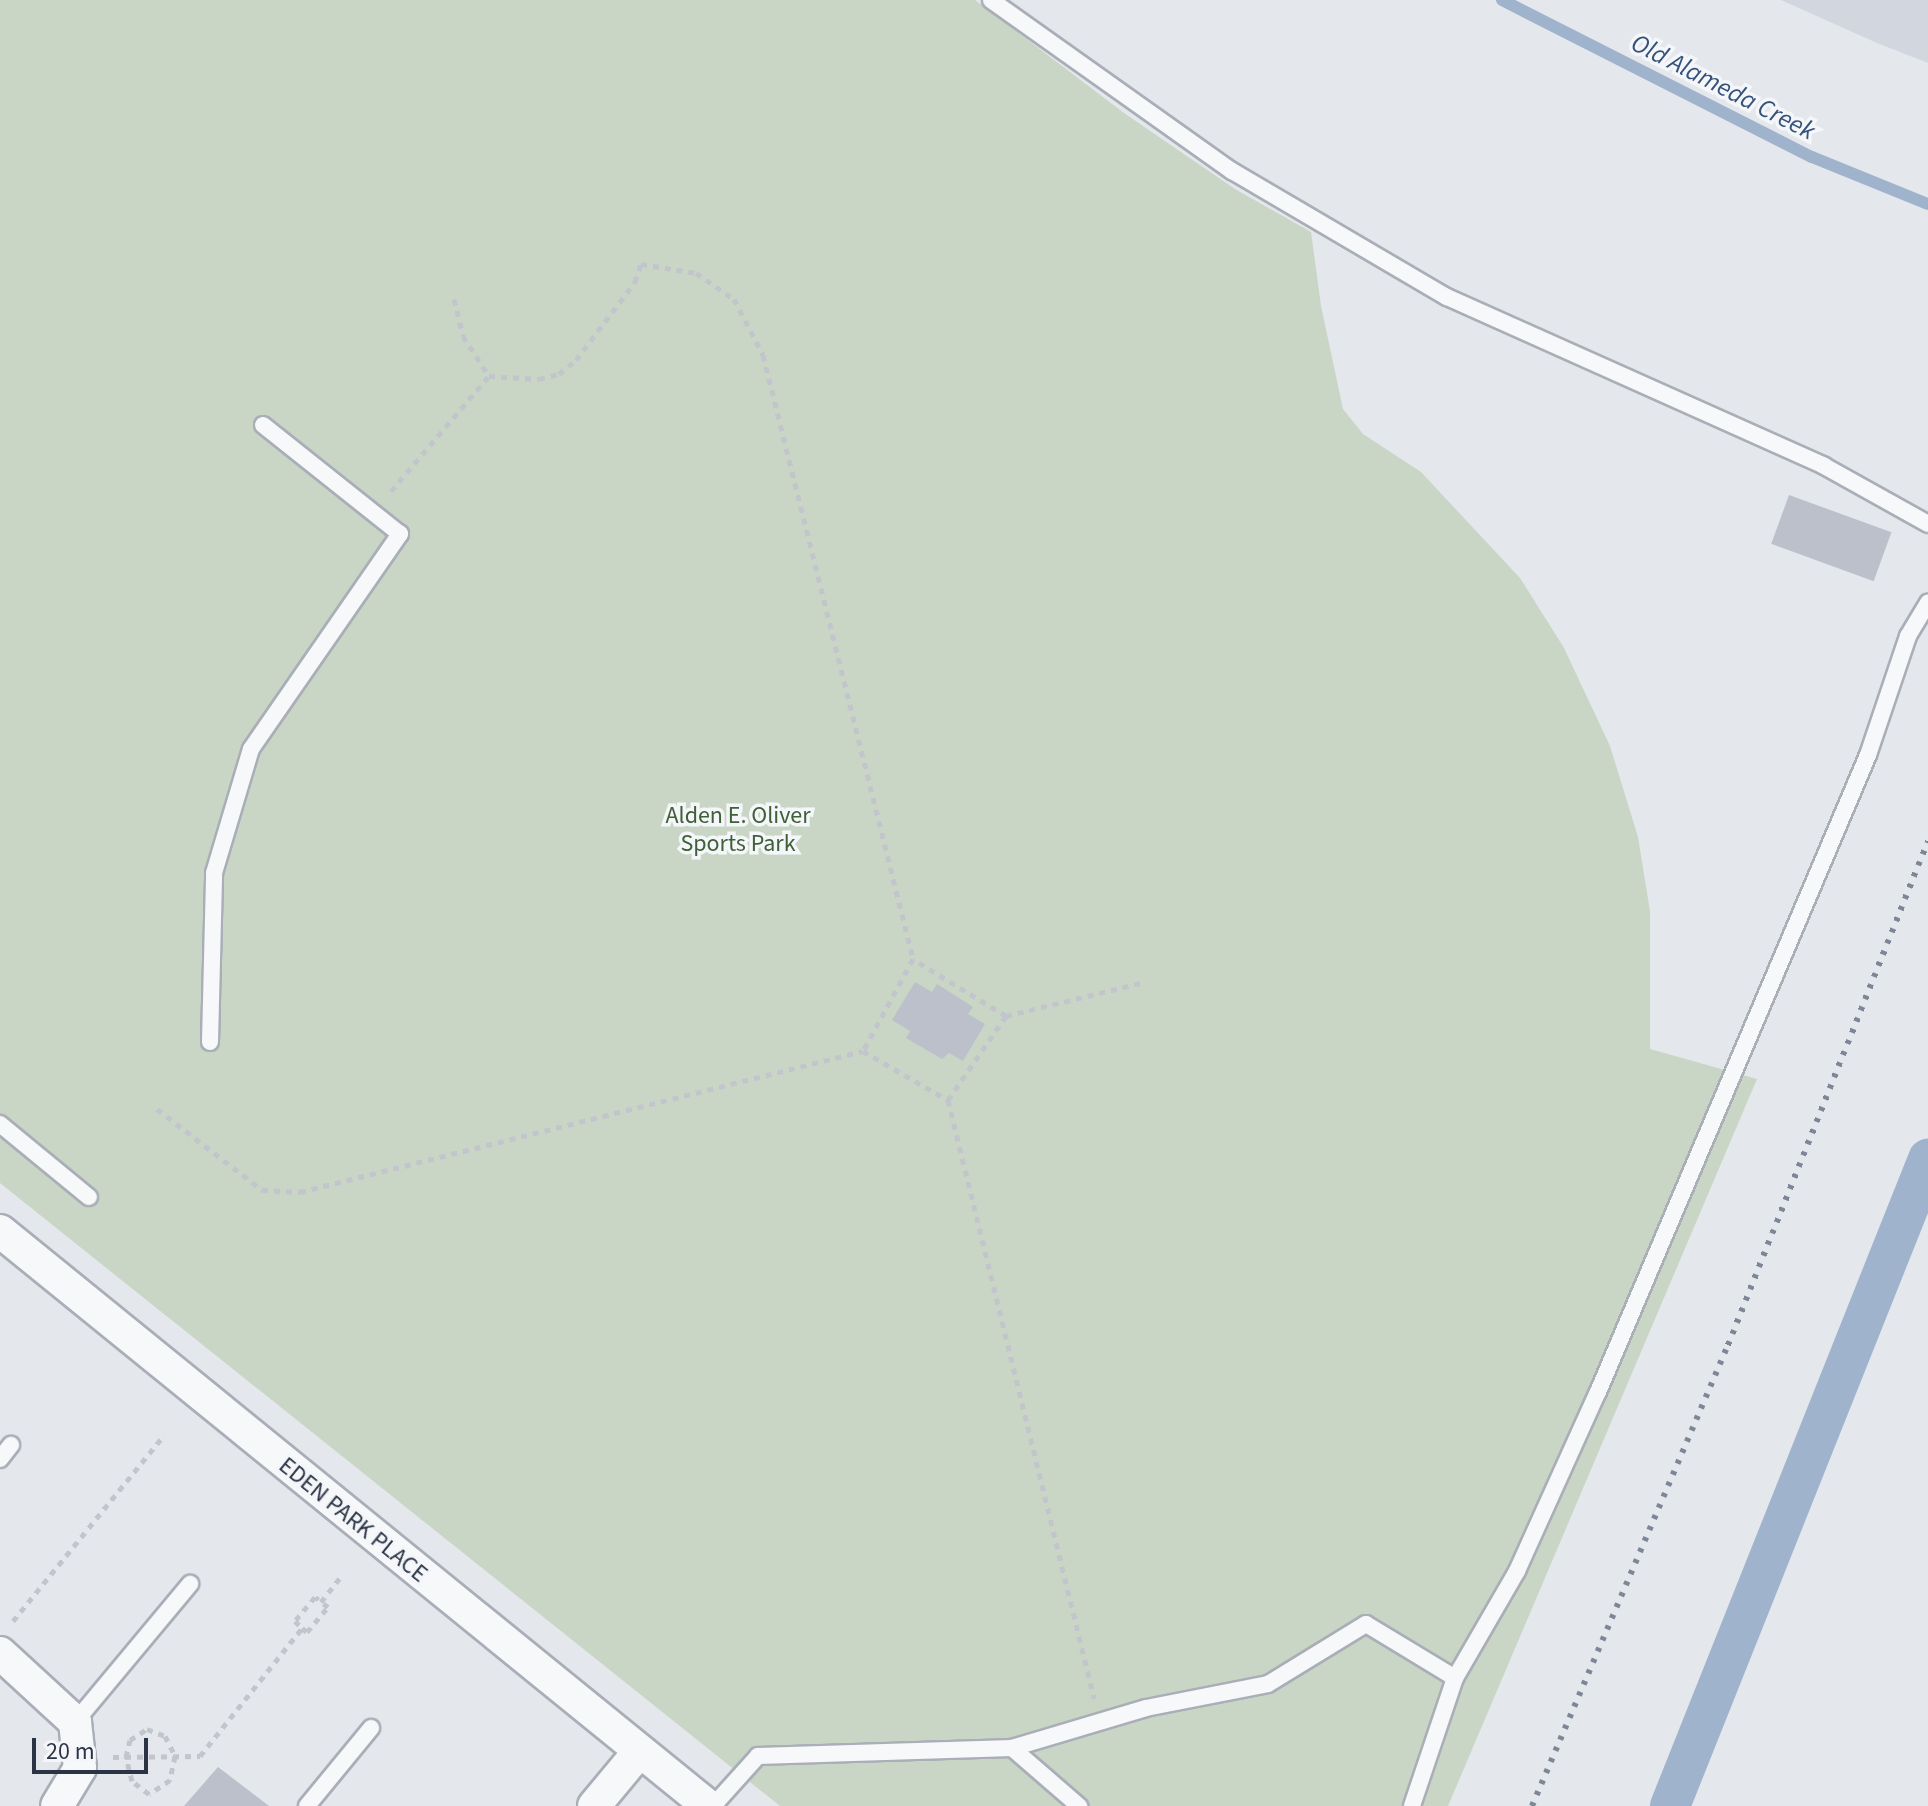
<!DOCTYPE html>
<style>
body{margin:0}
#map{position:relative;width:1928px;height:1806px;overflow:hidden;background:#e4e7ec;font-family:"Source Sans 3",sans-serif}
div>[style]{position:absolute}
.built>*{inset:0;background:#d2d6de}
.green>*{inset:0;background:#c9d6c5}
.stream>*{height:12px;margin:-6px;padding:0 6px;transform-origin:6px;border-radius:6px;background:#9fb4cc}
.canal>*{height:40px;margin:-20px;padding:0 20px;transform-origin:20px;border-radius:20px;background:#9fb4cc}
.building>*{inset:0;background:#bbc0ca;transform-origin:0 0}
.path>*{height:5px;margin-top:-2.5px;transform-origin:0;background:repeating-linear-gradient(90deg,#c2c5cb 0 6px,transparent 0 12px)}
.roads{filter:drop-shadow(2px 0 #a9aeb7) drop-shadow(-2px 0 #a9aeb7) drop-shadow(0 2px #a9aeb7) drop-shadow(0 -2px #a9aeb7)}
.service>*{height:16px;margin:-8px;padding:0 8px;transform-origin:8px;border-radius:8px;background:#f7f8fa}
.minor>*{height:32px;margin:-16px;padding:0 16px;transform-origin:16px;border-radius:16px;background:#f7f8fa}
.rail>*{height:6px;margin-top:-3px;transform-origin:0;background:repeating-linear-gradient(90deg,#7d8696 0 4px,transparent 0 12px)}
span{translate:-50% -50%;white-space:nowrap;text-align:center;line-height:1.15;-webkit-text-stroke:7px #f4f6f9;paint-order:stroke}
.park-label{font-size:24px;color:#3f6138}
.street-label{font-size:24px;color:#2b3445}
.water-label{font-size:26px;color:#34527a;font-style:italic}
.scale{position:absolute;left:32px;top:1738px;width:116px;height:36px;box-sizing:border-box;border:4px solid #2b3445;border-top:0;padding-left:10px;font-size:24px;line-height:28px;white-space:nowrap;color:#2b3445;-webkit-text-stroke:6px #f4f6f9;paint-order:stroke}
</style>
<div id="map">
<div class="built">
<i style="clip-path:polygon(1781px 0,1928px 0,1928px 63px,1877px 43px)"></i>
</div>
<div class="green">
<i style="clip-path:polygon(0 0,975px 0,1124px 113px,1235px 189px,1311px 232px,1321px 306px,1343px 409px,1363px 434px,1421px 472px,1520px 578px,1564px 648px,1610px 746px,1638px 837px,1650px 911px,1650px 1049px,1757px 1079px,1448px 1806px,780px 1806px,0 1183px)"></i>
</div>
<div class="stream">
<i style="left:1502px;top:0;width:347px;rotate:26.9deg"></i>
<i style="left:1812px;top:157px;width:125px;rotate:22.1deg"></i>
</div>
<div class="canal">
<i style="left:1670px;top:1806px;width:697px;rotate:-68.26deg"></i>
</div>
<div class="building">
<i style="left:1789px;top:495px;width:109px;height:52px;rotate:20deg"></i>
<i style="clip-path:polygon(915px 982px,932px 992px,937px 984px,973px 1007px,968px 1014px,985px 1024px,963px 1061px,949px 1053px,942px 1059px,906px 1038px,910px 1031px,892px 1020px)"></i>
<i style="clip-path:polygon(218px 1767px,269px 1806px,184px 1806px)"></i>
</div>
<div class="path">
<i style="left:454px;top:299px;width:38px;rotate:76deg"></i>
<i style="left:463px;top:336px;width:48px;rotate:57deg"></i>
<i style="left:391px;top:491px;width:151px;rotate:-49.6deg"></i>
<i style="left:489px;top:376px;width:50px;rotate:3.4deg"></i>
<i style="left:539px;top:379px;width:21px;rotate:-14deg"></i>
<i style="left:559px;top:374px;width:22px;rotate:-39deg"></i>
<i style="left:576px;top:360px;width:98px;rotate:-52.9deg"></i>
<i style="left:635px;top:282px;width:19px;rotate:-72deg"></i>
<i style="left:641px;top:264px;width:56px;rotate:9.3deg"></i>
<i style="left:696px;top:273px;width:46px;rotate:34.4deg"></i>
<i style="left:734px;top:299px;width:63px;rotate:62.6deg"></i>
<i style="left:763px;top:355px;width:622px;rotate:76.05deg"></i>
<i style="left:913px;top:959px;width:105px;rotate:118.5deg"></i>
<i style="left:863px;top:1051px;width:98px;rotate:30deg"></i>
<i style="left:948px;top:1100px;width:102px;rotate:-55.4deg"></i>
<i style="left:1006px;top:1016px;width:109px;rotate:-148.5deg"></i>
<i style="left:1006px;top:1016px;width:138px;rotate:-13.8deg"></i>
<i style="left:948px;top:1100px;width:616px;rotate:76.28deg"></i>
<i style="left:157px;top:1109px;width:133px;rotate:37.6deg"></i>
<i style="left:262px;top:1190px;width:38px;rotate:3deg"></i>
<i style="left:300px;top:1192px;width:580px;rotate:-14.06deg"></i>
<i style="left:321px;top:1602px;width:34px;rotate:-52deg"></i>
<i style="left:13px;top:1621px;width:240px;rotate:-50.9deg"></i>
<i style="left:147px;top:1729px;width:19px;rotate:21deg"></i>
<i style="left:165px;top:1736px;width:22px;rotate:63deg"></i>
<i style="left:175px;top:1756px;width:25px;rotate:102deg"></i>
<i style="left:170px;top:1780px;width:25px;rotate:146deg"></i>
<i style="left:149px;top:1794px;width:21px;rotate:-143deg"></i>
<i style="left:132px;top:1781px;width:25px;rotate:-104deg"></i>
<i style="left:126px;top:1757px;width:17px;rotate:-77deg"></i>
<i style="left:130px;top:1740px;width:20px;rotate:-33deg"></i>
<i style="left:113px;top:1757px;width:87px;rotate:-0.7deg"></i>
<i style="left:200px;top:1756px;width:164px;rotate:-51.4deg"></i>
<i style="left:302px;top:1628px;width:6px;rotate:39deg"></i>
<i style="left:307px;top:1632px;width:33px;rotate:-50deg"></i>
<i style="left:328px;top:1607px;width:16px;rotate:-142deg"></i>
<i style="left:315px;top:1597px;width:31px;rotate:130deg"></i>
<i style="left:295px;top:1621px;width:10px;rotate:45deg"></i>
</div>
<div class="roads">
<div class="service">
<i style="left:991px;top:0;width:296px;rotate:35.4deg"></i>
<i style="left:1232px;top:171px;width:249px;rotate:30.4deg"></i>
<i style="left:1447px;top:297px;width:413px;rotate:24.1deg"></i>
<i style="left:1824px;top:466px;width:119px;rotate:29.1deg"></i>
<i style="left:210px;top:1042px;width:169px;rotate:-88.6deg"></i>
<i style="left:214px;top:873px;width:129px;rotate:-73.4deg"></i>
<i style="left:251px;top:749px;width:262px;rotate:-55.3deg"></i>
<i style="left:400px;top:534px;width:175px;rotate:-141.5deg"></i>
<i style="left:0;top:1124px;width:115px;rotate:39.4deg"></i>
<i style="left:0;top:1459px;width:18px;rotate:-52deg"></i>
<i style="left:1455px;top:1678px;width:124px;rotate:-59.9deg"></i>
<i style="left:1517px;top:1571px;width:196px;rotate:-65.7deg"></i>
<i style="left:1598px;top:1392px;width:692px;rotate:-67.03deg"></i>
<i style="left:1868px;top:755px;width:126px;rotate:-71.4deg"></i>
<i style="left:1908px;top:636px;width:39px;rotate:-59deg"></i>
<i style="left:75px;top:1722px;width:180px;rotate:-50.2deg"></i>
<i style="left:1012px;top:1748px;width:140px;rotate:-16.6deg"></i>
<i style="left:1146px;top:1708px;width:124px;rotate:-11.1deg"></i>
<i style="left:1268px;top:1684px;width:115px;rotate:-31.5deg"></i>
<i style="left:1366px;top:1624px;width:104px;rotate:31.2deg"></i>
<i style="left:1455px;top:1678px;width:135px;rotate:108.6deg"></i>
<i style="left:307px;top:1806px;width:101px;rotate:-50.6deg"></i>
<i style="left:713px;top:1806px;width:67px;rotate:-48deg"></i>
<i style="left:758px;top:1756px;width:254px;rotate:-1.8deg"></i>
<i style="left:1012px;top:1748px;width:89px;rotate:40.9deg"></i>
</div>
<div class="minor">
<i style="left:0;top:1231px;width:912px;rotate:39.08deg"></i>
<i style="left:0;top:1653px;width:102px;rotate:42.6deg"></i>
<i style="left:75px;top:1722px;width:46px;rotate:83.8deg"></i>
<i style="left:80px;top:1768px;width:44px;rotate:121.2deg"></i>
<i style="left:594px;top:1806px;width:69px;rotate:-50.3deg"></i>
</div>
</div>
<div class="rail">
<i style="left:1532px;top:1806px;width:501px;rotate:-66.97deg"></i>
<i style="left:1728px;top:1345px;width:542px;rotate:-68.36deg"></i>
</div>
<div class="park-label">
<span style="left:738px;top:830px">Alden E. Oliver<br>Sports Park</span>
</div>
<div class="street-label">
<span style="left:353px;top:1520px;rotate:39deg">EDEN PARK PLACE</span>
</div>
<div class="water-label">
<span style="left:1723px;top:87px;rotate:27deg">Old Alameda Creek</span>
</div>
<div class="scale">20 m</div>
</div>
